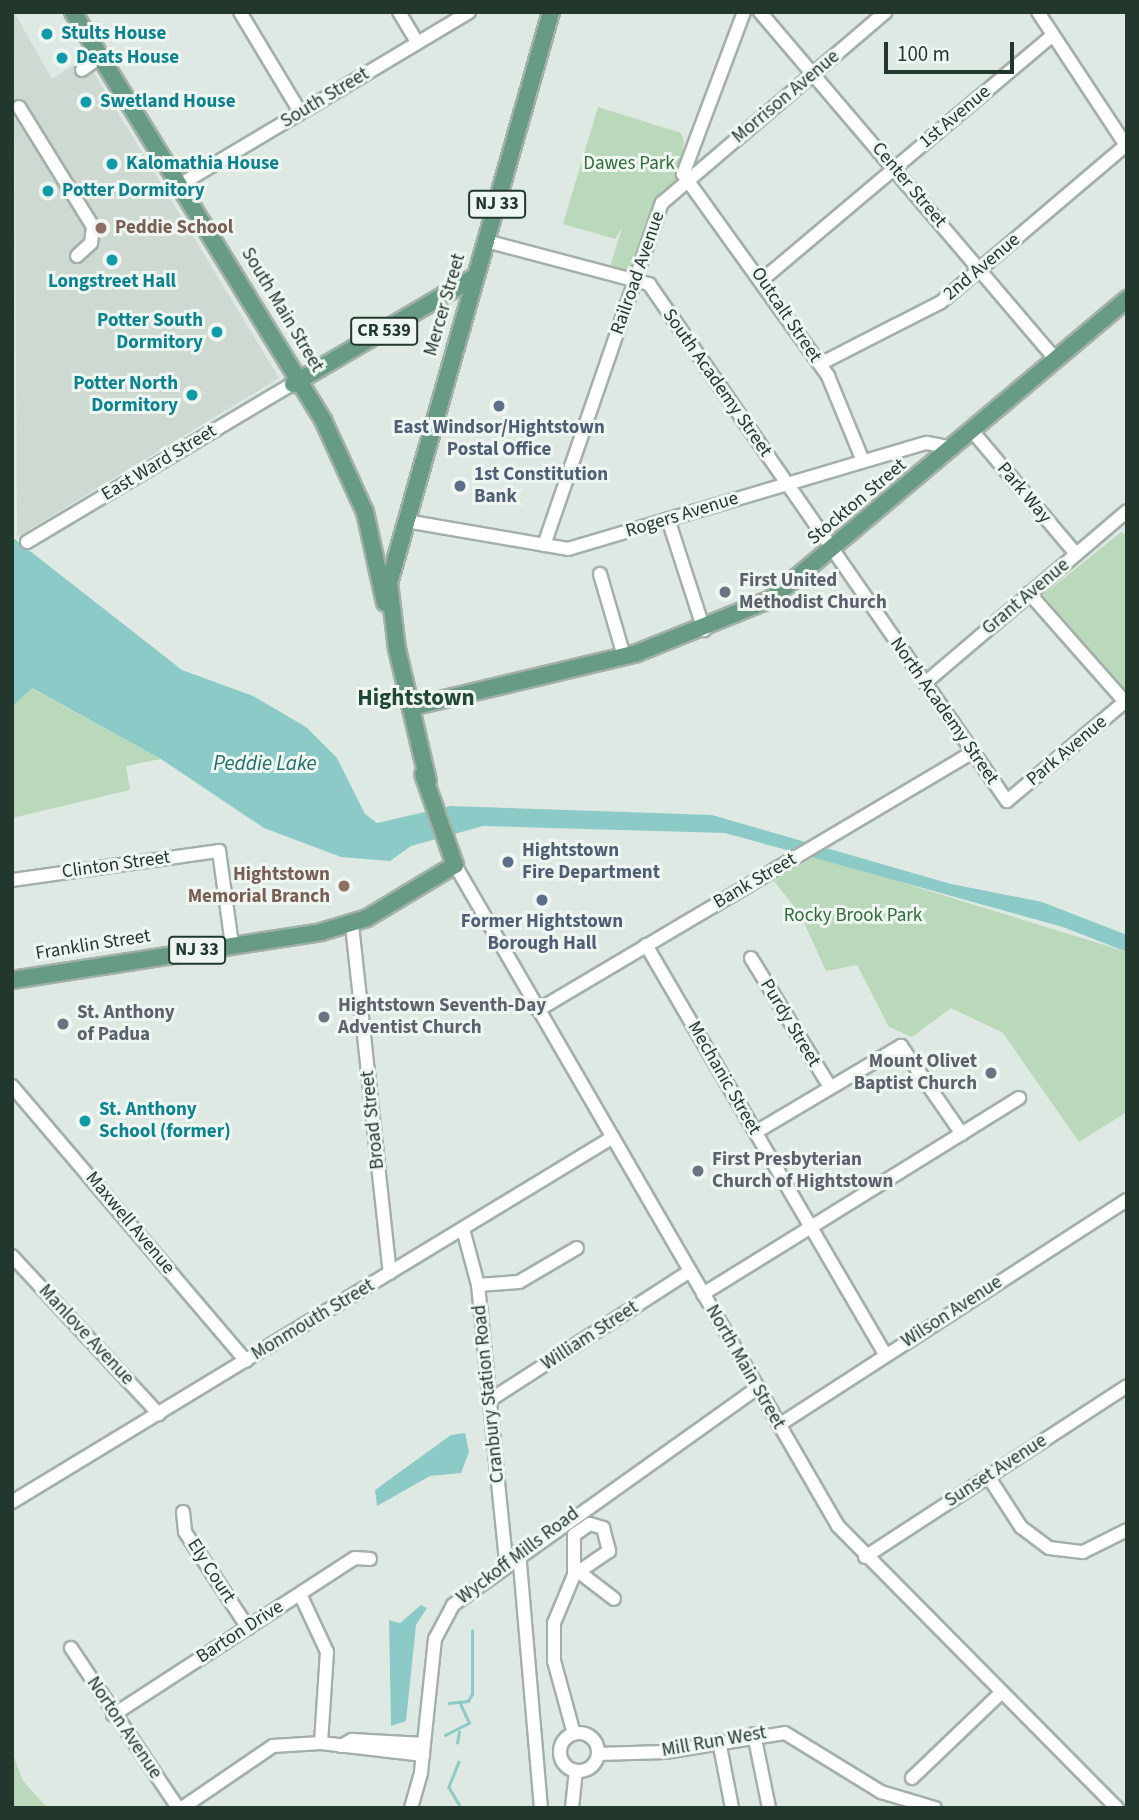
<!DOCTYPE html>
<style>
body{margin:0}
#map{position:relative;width:1139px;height:1820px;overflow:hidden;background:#dfe9e3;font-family:"Source Sans 3",sans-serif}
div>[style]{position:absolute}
.built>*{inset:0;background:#ced9d1}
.green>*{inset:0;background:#bad9bb}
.water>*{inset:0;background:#8bcac6}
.stream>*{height:2.5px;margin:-1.25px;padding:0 1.25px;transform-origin:1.25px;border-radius:1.25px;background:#8bcac6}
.roads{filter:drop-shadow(2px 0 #a3b0a9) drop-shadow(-2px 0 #a3b0a9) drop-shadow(0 2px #a3b0a9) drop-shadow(0 -2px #a3b0a9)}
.minor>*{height:12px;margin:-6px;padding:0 6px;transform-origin:6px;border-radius:6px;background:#fff}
.minor>.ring{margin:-6px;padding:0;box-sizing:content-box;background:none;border:12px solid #fff;border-radius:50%}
.major>*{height:16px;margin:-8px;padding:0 8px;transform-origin:8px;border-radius:8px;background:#679b83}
.dots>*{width:19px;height:19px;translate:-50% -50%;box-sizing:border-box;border:4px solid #eff6f1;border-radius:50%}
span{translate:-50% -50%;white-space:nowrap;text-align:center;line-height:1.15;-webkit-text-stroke:6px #eff6f1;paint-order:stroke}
.shield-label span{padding:2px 5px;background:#eff6f1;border:2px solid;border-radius:5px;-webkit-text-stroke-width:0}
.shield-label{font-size:18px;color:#22382d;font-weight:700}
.culture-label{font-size:19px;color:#0d838f;font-weight:700}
.left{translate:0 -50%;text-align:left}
.right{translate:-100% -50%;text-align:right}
.street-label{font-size:19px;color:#22382d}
.park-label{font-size:19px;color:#306b3a}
.education-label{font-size:19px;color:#785e54;font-weight:700}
.service-label{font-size:19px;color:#4e5e75;font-weight:700}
.worship-label{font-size:19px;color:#5b616d;font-weight:700}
.water-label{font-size:21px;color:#216e6a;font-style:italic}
.quarter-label{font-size:23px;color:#204835;font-weight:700}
.frame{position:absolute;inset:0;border:14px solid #22382d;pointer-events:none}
.scale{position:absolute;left:884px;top:42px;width:130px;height:32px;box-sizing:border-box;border:4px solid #22382d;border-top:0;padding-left:9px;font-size:21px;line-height:24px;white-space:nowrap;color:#22382d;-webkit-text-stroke:5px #eff6f1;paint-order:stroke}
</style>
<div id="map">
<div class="built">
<i style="clip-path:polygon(14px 12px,52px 79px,85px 58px,279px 378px,17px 537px)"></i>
</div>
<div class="green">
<i style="clip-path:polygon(598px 107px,681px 133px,684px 141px,678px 181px,663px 194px,633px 273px,610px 267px,622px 228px,615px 239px,563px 224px)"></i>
<i style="clip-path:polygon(1121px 532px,1127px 535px,1127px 691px,1043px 595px)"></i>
<i style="clip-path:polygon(31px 688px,161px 759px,126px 766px,130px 790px,12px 818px,12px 707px)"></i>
<i style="clip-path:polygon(816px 856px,1127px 952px,1127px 1112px,1079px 1142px,1003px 1033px,951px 1008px,912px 1037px,889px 1027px,857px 965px,826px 971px,800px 914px,774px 881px)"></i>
<i style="clip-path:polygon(12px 1752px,23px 1781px,47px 1808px,12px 1808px)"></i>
</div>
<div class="water">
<i style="clip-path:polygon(12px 537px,182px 670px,253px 696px,306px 727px,337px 758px,365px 814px,377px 823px,451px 806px,712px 815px,951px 884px,1042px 902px,1127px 935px,1127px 952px,1063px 927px,725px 833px,483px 826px,411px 846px,390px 861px,341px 857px,264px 828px,161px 759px,32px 688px,12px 707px)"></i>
<i style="clip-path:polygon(465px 1433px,469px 1452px,461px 1473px,430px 1476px,377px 1506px,375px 1490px,451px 1435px)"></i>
<i style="clip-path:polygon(421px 1605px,427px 1608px,416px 1625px,406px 1721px,391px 1726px,389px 1620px,400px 1623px)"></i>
</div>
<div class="stream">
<i style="left:449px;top:1703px;width:19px;rotate:-6deg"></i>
<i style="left:468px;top:1701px;width:8px;rotate:-60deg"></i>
<i style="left:472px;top:1694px;width:63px;rotate:-90deg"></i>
<i style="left:445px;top:1735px;width:27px;rotate:-27deg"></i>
<i style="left:469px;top:1723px;width:23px;rotate:-115deg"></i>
<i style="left:457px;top:1743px;width:11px;rotate:-80deg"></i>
<i style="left:459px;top:1762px;width:27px;rotate:112deg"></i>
<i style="left:449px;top:1787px;width:24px;rotate:60deg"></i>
</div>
<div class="roads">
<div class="minor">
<i style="left:240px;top:12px;width:117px;rotate:59deg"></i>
<i style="left:399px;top:12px;width:35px;rotate:59deg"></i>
<i style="left:744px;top:12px;width:173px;rotate:110.6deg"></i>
<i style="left:683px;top:174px;width:249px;rotate:54.3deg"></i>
<i style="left:828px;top:376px;width:92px;rotate:67.6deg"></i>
<i style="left:760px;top:12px;width:457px;rotate:49.6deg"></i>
<i style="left:1038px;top:12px;width:162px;rotate:56.6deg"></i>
<i style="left:82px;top:70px;width:24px;rotate:-36deg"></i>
<i style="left:19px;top:107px;width:141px;rotate:58.3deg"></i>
<i style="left:93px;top:227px;width:16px;rotate:97deg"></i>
<i style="left:91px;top:243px;width:19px;rotate:137deg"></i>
<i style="left:181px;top:184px;width:335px;rotate:-30.8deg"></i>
<i style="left:486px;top:241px;width:169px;rotate:14.8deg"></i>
<i style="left:649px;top:284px;width:629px;rotate:55.3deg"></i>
<i style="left:1007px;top:801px;width:157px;rotate:-40.1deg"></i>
<i style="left:762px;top:280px;width:380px;rotate:-40.1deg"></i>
<i style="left:820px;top:364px;width:136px;rotate:-27.1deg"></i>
<i style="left:941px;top:302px;width:244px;rotate:-40.3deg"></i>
<i style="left:973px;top:432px;width:160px;rotate:49.8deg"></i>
<i style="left:668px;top:519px;width:117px;rotate:72deg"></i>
<i style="left:406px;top:521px;width:164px;rotate:9.8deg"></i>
<i style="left:568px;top:549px;width:374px;rotate:-16.5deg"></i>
<i style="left:927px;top:443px;width:26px;rotate:11deg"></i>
<i style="left:27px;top:542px;width:309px;rotate:-30.8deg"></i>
<i style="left:544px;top:545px;width:362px;rotate:-71deg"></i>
<i style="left:662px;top:203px;width:294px;rotate:-40.5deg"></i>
<i style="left:600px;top:574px;width:85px;rotate:73.7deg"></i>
<i style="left:1029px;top:593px;width:148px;rotate:48.6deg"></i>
<i style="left:925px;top:683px;width:265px;rotate:-40.4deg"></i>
<i style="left:455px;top:865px;width:764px;rotate:59.91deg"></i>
<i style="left:838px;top:1526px;width:397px;rotate:45.3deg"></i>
<i style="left:12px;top:880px;width:209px;rotate:-8deg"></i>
<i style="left:219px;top:851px;width:95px;rotate:82.1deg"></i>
<i style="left:352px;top:925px;width:350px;rotate:83.8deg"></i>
<i style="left:646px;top:945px;width:475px;rotate:59.7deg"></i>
<i style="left:751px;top:958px;width:151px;rotate:58.5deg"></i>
<i style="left:538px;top:1010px;width:506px;rotate:-30.67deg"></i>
<i style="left:12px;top:1086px;width:361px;rotate:49.6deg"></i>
<i style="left:756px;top:1132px;width:169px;rotate:-30.7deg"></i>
<i style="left:901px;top:1046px;width:107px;rotate:55.3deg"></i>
<i style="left:463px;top:1229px;width:58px;rotate:75deg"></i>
<i style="left:478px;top:1285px;width:277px;rotate:84.2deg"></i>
<i style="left:12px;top:1256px;width:216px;rotate:47.1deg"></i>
<i style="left:478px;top:1285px;width:41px;rotate:-4.2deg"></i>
<i style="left:519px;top:1282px;width:67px;rotate:-30.4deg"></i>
<i style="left:703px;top:1294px;width:372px;rotate:-31.8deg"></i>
<i style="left:490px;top:1400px;width:238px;rotate:-32.8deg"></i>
<i style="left:779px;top:1425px;width:414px;rotate:-32.9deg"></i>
<i style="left:988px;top:1476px;width:61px;rotate:57.1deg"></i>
<i style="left:1021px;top:1527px;width:35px;rotate:37deg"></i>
<i style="left:1049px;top:1548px;width:34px;rotate:7deg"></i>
<i style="left:1083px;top:1552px;width:49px;rotate:-26.6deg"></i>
<i style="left:12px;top:1502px;width:703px;rotate:-31.27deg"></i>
<i style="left:183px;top:1512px;width:20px;rotate:84deg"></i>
<i style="left:185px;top:1532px;width:115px;rotate:56.7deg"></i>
<i style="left:519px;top:1552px;width:257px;rotate:85.1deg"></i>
<i style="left:865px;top:1557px;width:313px;rotate:-33.1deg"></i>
<i style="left:579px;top:1572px;width:44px;rotate:37.6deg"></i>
<i style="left:300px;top:1594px;width:64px;rotate:65deg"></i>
<i style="left:327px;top:1652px;width:91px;rotate:93.8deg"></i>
<i style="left:71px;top:1648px;width:192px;rotate:56.2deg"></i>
<i style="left:113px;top:1715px;width:288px;rotate:-33deg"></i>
<i style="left:355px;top:1558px;width:15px;rotate:4deg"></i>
<i class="ring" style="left:560px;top:1733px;width:26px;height:26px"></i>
<i style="left:574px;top:1734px;width:76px;rotate:-105.3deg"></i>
<i style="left:554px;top:1661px;width:38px;rotate:-90deg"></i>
<i style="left:554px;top:1623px;width:52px;rotate:-67.4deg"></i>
<i style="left:574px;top:1575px;width:40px;rotate:-90deg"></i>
<i style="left:574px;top:1535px;width:19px;rotate:-35deg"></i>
<i style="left:590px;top:1524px;width:14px;rotate:17deg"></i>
<i style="left:603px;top:1528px;width:24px;rotate:75deg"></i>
<i style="left:609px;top:1551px;width:42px;rotate:145.6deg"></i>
<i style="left:754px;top:1734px;width:76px;rotate:78.5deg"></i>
<i style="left:719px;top:1741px;width:68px;rotate:79deg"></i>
<i style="left:341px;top:1746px;width:13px;rotate:-29deg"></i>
<i style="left:352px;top:1740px;width:72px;rotate:3.2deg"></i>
<i style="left:598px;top:1754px;width:67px;rotate:-1.7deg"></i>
<i style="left:665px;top:1752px;width:121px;rotate:-9deg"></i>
<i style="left:785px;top:1733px;width:113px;rotate:31.6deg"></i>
<i style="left:881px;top:1792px;width:56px;rotate:16.5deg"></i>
<i style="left:912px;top:1778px;width:124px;rotate:-43.7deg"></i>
<i style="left:182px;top:1808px;width:110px;rotate:-34.3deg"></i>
<i style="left:273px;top:1746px;width:48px;rotate:-3.6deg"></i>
<i style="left:321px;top:1743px;width:103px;rotate:6.7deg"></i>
<i style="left:411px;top:1808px;width:37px;rotate:-74deg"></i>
<i style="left:421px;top:1772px;width:134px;rotate:-84deg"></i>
<i style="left:435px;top:1639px;width:38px;rotate:-62deg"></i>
<i style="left:453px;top:1605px;width:374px;rotate:-35.5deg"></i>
<i style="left:572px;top:1808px;width:37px;rotate:-84deg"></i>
</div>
<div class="major">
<i style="left:73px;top:12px;width:479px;rotate:58.5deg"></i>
<i style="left:323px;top:420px;width:101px;rotate:65.5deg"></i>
<i style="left:365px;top:512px;width:93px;rotate:77.6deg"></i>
<i style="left:293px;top:384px;width:211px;rotate:-30.5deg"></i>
<i style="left:411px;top:707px;width:232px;rotate:-13.4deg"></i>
<i style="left:637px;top:653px;width:144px;rotate:-21.9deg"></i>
<i style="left:771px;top:599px;width:466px;rotate:-40.1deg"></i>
<i style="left:428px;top:781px;width:136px;rotate:-103.2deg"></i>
<i style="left:397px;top:649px;width:66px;rotate:-96.9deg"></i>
<i style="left:389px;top:583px;width:594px;rotate:-74.16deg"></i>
<i style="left:12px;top:980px;width:313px;rotate:-8.8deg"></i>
<i style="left:321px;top:932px;width:48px;rotate:-16.9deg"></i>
<i style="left:367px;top:918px;width:103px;rotate:-31.1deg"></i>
<i style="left:455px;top:865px;width:96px;rotate:-109.4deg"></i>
</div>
</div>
<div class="dots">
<i style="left:47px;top:34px;background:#0f9aa8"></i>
<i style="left:62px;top:58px;background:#0f9aa8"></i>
<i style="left:86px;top:102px;background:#0f9aa8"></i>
<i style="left:112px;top:164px;background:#0f9aa8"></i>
<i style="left:48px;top:191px;background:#0f9aa8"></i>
<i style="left:101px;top:228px;background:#8d6e63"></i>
<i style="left:112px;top:260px;background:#0f9aa8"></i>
<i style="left:217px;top:332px;background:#0f9aa8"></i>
<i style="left:192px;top:395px;background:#0f9aa8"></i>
<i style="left:499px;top:406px;background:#5c6f8a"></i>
<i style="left:460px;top:486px;background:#5c6f8a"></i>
<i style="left:725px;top:592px;background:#6b7280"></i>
<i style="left:508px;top:862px;background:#5c6f8a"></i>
<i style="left:344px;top:886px;background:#8d6e63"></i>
<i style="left:542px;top:900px;background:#5c6f8a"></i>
<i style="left:324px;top:1017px;background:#6b7280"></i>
<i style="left:63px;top:1024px;background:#6b7280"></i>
<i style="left:991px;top:1073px;background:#6b7280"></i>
<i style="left:85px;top:1121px;background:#0f9aa8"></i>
<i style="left:698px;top:1171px;background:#6b7280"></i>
</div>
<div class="shield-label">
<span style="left:497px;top:204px">NJ 33</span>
<span style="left:384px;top:331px">CR 539</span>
<span style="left:197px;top:950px">NJ 33</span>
</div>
<div class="culture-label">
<span class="left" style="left:61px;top:34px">Stults House</span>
<span class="left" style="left:76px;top:58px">Deats House</span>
<span class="left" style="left:100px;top:102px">Swetland House</span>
<span class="left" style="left:126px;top:164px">Kalomathia House</span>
<span class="left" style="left:62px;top:191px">Potter Dormitory</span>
<span style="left:112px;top:282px">Longstreet Hall</span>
<span class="right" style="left:203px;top:332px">Potter South<br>Dormitory</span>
<span class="right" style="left:178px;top:395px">Potter North<br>Dormitory</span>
<span class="left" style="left:99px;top:1121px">St. Anthony<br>School (former)</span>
</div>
<div class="street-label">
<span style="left:786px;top:97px;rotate:-40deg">Morrison Avenue</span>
<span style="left:325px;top:98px;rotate:-31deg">South Street</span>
<span style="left:955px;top:117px;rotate:-40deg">1st Avenue</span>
<span style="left:909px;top:185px;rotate:50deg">Center Street</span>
<span style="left:982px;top:267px;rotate:-40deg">2nd Avenue</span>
<span style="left:638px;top:273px;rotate:-71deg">Railroad Avenue</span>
<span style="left:445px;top:305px;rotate:-74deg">Mercer Street</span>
<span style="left:282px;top:310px;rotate:59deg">South Main Street</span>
<span style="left:786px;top:315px;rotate:56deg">Outcalt Street</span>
<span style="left:717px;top:383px;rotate:55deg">South Academy Street</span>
<span style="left:159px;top:463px;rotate:-31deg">East Ward Street</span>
<span style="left:1024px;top:493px;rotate:50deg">Park Way</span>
<span style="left:857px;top:502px;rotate:-40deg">Stockton Street</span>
<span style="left:682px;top:515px;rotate:-17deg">Rogers Avenue</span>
<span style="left:1026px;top:597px;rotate:-40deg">Grant Avenue</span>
<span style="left:944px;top:711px;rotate:55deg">North Academy Street</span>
<span style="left:1067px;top:751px;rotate:-40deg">Park Avenue</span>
<span style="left:116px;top:865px;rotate:-8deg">Clinton Street</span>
<span style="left:755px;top:881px;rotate:-30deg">Bank Street</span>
<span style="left:93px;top:945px;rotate:-9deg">Franklin Street</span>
<span style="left:790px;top:1023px;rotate:59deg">Purdy Street</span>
<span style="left:724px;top:1078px;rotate:60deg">Mechanic Street</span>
<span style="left:373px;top:1120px;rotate:-96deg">Broad Street</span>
<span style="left:130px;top:1223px;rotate:50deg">Maxwell Avenue</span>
<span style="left:952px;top:1312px;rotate:-33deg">Wilson Avenue</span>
<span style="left:313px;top:1320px;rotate:-31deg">Monmouth Street</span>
<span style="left:86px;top:1335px;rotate:47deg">Manlove Avenue</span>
<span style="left:590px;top:1336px;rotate:-33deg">William Street</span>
<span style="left:745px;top:1367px;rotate:60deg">North Main Street</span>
<span style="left:489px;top:1394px;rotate:-96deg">Cranbury Station Road</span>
<span style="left:996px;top:1471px;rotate:-33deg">Sunset Avenue</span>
<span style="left:518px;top:1556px;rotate:-37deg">Wyckoff Mills Road</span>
<span style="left:211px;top:1571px;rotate:57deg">Ely Court</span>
<span style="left:240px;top:1632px;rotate:-33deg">Barton Drive</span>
<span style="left:124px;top:1728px;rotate:56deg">Norton Avenue</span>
<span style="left:714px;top:1742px;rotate:-10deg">Mill Run West</span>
</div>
<div class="park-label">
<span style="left:629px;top:164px">Dawes Park</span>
<span style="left:853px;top:916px">Rocky Brook Park</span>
</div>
<div class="education-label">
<span class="left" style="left:115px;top:228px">Peddie School</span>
<span class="right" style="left:330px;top:886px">Hightstown<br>Memorial Branch</span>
</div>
<div class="service-label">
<span style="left:499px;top:439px">East Windsor/Hightstown<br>Postal Office</span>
<span class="left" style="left:474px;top:486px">1st Constitution<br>Bank</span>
<span class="left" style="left:522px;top:862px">Hightstown<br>Fire Department</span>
<span style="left:542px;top:933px">Former Hightstown<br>Borough Hall</span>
</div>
<div class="worship-label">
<span class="left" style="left:739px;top:592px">First United<br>Methodist Church</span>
<span class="left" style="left:338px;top:1017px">Hightstown Seventh-Day<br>Adventist Church</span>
<span class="left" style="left:77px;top:1024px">St. Anthony<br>of Padua</span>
<span class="right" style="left:977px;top:1073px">Mount Olivet<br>Baptist Church</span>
<span class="left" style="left:712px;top:1171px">First Presbyterian<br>Church of Hightstown</span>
</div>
<div class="water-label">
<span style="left:265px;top:763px">Peddie Lake</span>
</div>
<div class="quarter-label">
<span style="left:416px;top:698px">Hightstown</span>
</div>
<div class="frame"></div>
<div class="scale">100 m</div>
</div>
